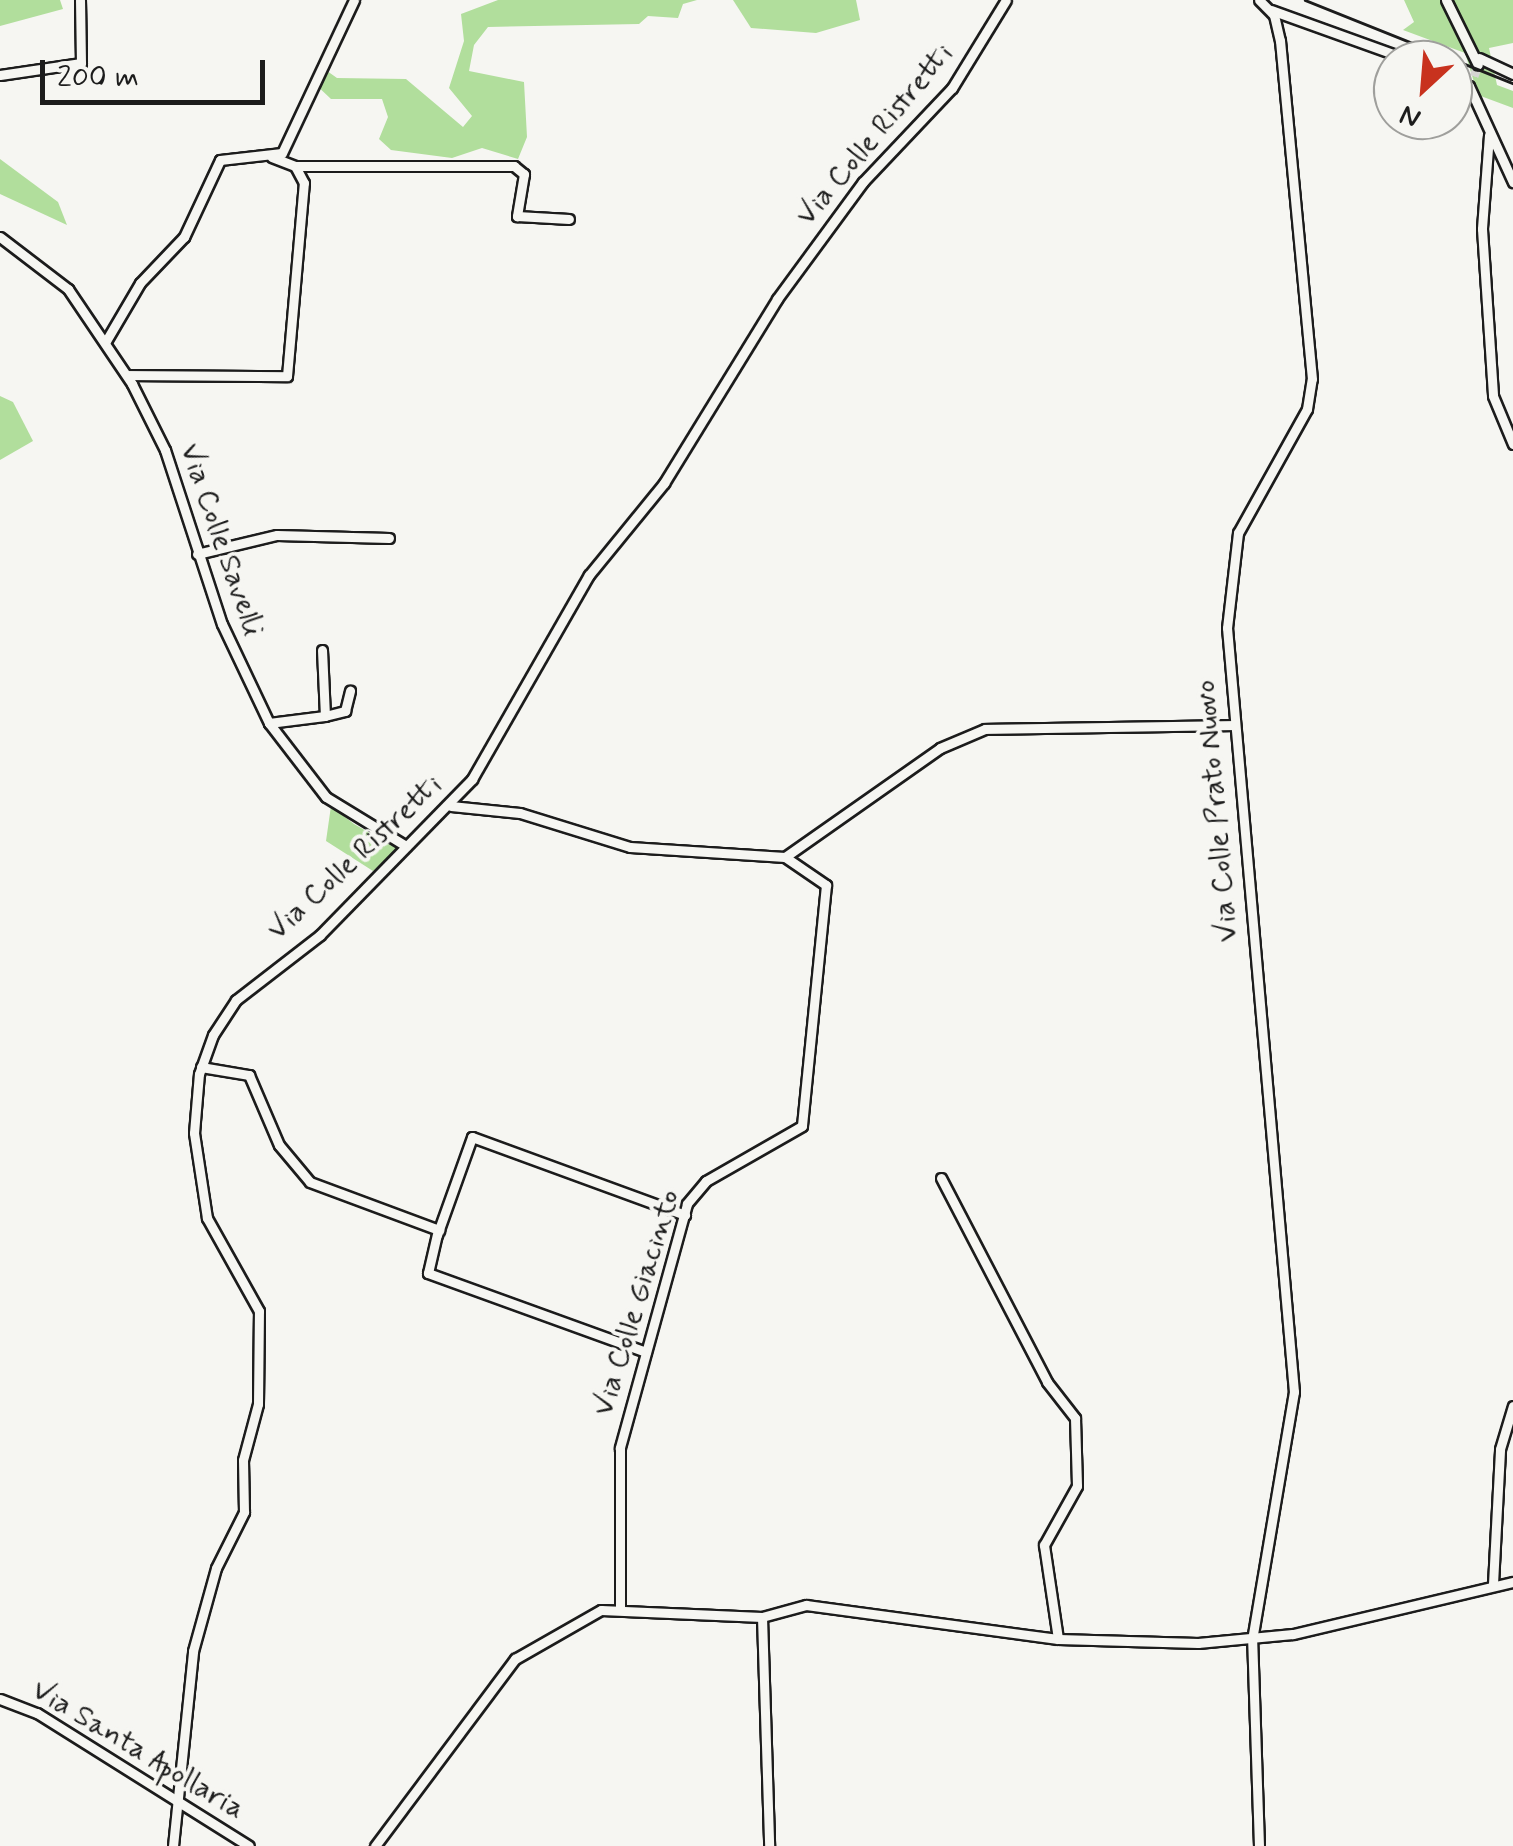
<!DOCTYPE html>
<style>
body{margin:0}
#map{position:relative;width:1513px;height:1846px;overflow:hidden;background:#f6f6f2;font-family:Mynerve,sans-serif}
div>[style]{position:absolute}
.green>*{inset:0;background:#b1de9c}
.minor-tunnel>*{height:9px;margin-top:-4.5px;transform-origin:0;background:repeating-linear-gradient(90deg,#d5d5d2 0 9px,transparent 0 13.5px)}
.roads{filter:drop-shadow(2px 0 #1c1c1c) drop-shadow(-2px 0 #1c1c1c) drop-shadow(0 2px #1c1c1c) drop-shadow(0 -2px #1c1c1c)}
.minor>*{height:9px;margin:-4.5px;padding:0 4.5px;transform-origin:4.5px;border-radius:4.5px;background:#f6f6f2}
.rail>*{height:2.5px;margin:-1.25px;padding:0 1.25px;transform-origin:1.25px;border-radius:1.25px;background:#1c1c1c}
span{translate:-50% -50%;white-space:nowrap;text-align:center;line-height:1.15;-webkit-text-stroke:8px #f6f6f2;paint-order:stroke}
.street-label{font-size:30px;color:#1c1c1c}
.north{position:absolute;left:1373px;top:40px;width:100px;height:100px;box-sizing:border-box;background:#f6f6f2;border:2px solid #9f9f9c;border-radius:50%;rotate:206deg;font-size:28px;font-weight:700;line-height:40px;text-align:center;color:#1c1c1c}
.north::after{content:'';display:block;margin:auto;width:35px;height:45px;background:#c8321e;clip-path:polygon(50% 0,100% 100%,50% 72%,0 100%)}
.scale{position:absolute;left:40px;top:60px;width:225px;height:45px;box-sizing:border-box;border:5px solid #1c1c1c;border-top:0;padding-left:12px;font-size:30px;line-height:35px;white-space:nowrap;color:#1c1c1c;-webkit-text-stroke:8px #f6f6f2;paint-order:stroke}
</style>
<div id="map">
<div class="green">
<i style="clip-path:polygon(0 0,60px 0,63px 9px,0 26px)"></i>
<i style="clip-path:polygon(498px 0,697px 0,683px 4px,678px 18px,648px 16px,639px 24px,488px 27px,474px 45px,469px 71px,524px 82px,527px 137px,518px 159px,482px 148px,452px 158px,391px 150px,379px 139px,388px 117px,382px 99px,331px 99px,313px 82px,320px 66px,337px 78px,406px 79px,463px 127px,472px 116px,449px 88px,464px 41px,461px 14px)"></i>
<i style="clip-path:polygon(733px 0,856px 0,860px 20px,816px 33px,751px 28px)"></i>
<i style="clip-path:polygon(1404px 0,1513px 0,1513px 43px,1489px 48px,1497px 85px,1513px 91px,1513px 108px,1478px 95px,1465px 53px,1403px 30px,1414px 22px)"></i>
<i style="clip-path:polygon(0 159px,58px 202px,67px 225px,0 194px)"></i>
<i style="clip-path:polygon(0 396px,13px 402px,33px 441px,0 460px)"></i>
<i style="clip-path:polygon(331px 806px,354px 824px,398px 849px,373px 871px,326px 841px)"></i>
</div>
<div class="minor-tunnel">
<i style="left:1474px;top:76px;width:12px;rotate:-70deg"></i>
</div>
<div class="roads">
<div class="minor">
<i style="left:1446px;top:0;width:72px;rotate:63.8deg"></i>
<i style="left:1271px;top:10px;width:148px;rotate:19.8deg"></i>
<i style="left:1479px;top:58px;width:38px;rotate:25deg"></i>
<i style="left:0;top:75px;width:82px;rotate:-8.4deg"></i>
<i style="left:81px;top:63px;width:63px;rotate:-90.9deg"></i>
<i style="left:1453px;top:80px;width:17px;rotate:21deg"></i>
<i style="left:1469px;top:86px;width:106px;rotate:65.4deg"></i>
<i style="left:1489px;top:135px;width:94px;rotate:94.3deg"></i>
<i style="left:1482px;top:229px;width:167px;rotate:86.2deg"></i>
<i style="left:1493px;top:396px;width:52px;rotate:67.4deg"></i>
<i style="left:295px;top:166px;width:219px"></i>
<i style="left:514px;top:166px;width:13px;rotate:39deg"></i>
<i style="left:524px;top:174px;width:43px;rotate:99.5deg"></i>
<i style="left:517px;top:216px;width:52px;rotate:3.3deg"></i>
<i style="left:0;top:237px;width:86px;rotate:37.4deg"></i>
<i style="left:68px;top:289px;width:115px;rotate:56deg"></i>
<i style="left:132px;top:384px;width:74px;rotate:63.4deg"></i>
<i style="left:165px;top:450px;width:183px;rotate:71.9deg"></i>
<i style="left:222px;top:624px;width:110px;rotate:64.6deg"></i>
<i style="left:269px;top:723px;width:93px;rotate:52.4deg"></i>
<i style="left:326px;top:797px;width:94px;rotate:31.5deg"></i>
<i style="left:106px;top:341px;width:67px;rotate:-59.6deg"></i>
<i style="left:140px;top:283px;width:64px;rotate:-46.3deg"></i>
<i style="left:184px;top:237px;width:85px;rotate:-64.9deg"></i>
<i style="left:220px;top:160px;width:62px;rotate:-6.4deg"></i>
<i style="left:282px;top:153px;width:169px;rotate:-64.8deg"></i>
<i style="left:127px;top:375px;width:160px;rotate:0.4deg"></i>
<i style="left:287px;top:376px;width:194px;rotate:-85deg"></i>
<i style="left:304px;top:183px;width:19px;rotate:-118deg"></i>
<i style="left:295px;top:166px;width:25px;rotate:-159deg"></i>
<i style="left:197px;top:554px;width:82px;rotate:-13.4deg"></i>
<i style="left:277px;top:535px;width:112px;rotate:1.5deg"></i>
<i style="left:325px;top:716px;width:21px;rotate:-14deg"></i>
<i style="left:345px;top:711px;width:21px;rotate:-76deg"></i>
<i style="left:269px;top:723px;width:56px;rotate:-7.1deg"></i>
<i style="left:325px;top:716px;width:66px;rotate:-92.6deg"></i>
<i style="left:451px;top:806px;width:69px;rotate:5.8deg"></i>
<i style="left:520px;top:813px;width:115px;rotate:17.2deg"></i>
<i style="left:630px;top:847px;width:155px;rotate:3.7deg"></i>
<i style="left:785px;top:857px;width:50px;rotate:34.3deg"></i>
<i style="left:826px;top:885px;width:242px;rotate:95.7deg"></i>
<i style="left:802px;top:1126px;width:111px;rotate:150.2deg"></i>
<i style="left:706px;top:1181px;width:30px;rotate:130deg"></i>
<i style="left:687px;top:1204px;width:253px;rotate:105.4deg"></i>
<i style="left:620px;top:1448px;width:160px;rotate:90deg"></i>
<i style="left:785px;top:857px;width:189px;rotate:-35.1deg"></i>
<i style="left:940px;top:748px;width:49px;rotate:-22.9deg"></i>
<i style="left:985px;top:729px;width:247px;rotate:-0.9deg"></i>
<i style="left:201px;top:1067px;width:49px;rotate:9.5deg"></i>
<i style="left:249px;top:1075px;width:76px;rotate:66.8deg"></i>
<i style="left:279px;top:1145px;width:48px;rotate:50deg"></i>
<i style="left:310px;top:1182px;width:138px;rotate:20.4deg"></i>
<i style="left:941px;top:1178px;width:230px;rotate:62.5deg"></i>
<i style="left:1047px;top:1382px;width:46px;rotate:52.1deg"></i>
<i style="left:1075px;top:1418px;width:68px;rotate:88.3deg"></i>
<i style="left:1077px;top:1486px;width:68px;rotate:119.2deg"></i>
<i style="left:1044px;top:1545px;width:95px;rotate:81.5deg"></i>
<i style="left:646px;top:1352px;width:232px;rotate:-160.1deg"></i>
<i style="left:428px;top:1273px;width:39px;rotate:-77deg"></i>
<i style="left:437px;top:1235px;width:104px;rotate:-70.3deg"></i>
<i style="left:472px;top:1137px;width:227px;rotate:20.1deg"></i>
<i style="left:1493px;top:1584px;width:135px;rotate:-87deg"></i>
<i style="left:1500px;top:1449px;width:45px;rotate:-73.2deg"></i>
<i style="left:762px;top:1617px;width:229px;rotate:88.2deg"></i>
<i style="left:0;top:1699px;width:40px;rotate:21deg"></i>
<i style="left:37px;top:1713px;width:250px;rotate:32.1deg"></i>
<i style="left:173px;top:1846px;width:196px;rotate:-84.1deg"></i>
<i style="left:193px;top:1651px;width:86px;rotate:-74.5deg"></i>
<i style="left:216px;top:1568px;width:63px;rotate:-63.4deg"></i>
<i style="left:244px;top:1512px;width:52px;rotate:-91.1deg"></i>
<i style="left:243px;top:1460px;width:58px;rotate:-75deg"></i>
<i style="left:258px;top:1404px;width:93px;rotate:-89.4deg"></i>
<i style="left:259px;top:1311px;width:107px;rotate:-119.2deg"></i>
<i style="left:207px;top:1218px;width:86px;rotate:-98.7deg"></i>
<i style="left:194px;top:1133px;width:59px;rotate:-85.2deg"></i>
<i style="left:199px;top:1074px;width:41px;rotate:-70.3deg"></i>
<i style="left:213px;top:1035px;width:42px;rotate:-56.7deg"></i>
<i style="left:236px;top:1000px;width:106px;rotate:-37.7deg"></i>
<i style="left:320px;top:935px;width:218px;rotate:-45.7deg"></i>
<i style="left:472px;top:779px;width:235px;rotate:-60.2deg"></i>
<i style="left:589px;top:575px;width:119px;rotate:-50.8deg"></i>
<i style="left:664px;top:483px;width:216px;rotate:-58.4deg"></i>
<i style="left:777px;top:299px;width:145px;rotate:-53.7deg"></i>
<i style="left:863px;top:182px;width:129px;rotate:-46.6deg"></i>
<i style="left:952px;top:88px;width:103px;rotate:-58.5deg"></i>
<i style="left:375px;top:1846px;width:234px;rotate:-53.2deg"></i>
<i style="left:515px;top:1659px;width:99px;rotate:-29.7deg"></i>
<i style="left:601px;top:1610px;width:161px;rotate:2.5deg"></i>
<i style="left:762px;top:1617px;width:46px;rotate:-15.3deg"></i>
<i style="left:806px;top:1605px;width:254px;rotate:7.7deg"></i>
<i style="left:1058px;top:1639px;width:140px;rotate:1.6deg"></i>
<i style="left:1198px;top:1643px;width:95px;rotate:-5.4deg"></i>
<i style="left:1293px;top:1634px;width:226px;rotate:-13.3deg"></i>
<i style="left:1259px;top:1846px;width:206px;rotate:-91.9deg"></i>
<i style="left:1252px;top:1640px;width:252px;rotate:-80.4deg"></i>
<i style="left:1294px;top:1392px;width:767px;rotate:-95.01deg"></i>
<i style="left:1227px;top:628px;width:96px;rotate:-83.4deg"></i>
<i style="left:1238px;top:533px;width:142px;rotate:-60.9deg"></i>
<i style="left:1307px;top:409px;width:30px;rotate:-81deg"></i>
<i style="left:1312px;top:379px;width:340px;rotate:-95.4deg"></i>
<i style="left:1280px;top:41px;width:27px;rotate:-103deg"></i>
<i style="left:1274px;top:15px;width:21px;rotate:-135deg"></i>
</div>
</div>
<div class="rail">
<i style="left:1305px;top:0;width:224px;rotate:21.8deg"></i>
</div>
<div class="street-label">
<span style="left:875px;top:135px;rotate:-50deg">Via Colle Ristretti</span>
<span style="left:221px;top:540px;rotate:71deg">Via Colle Savelli</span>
<span style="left:1217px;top:811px;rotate:-95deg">Via Colle Prato Nuovo</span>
<span style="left:355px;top:858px;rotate:-43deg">Via Colle Ristretti</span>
<span style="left:637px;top:1303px;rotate:-73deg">Via Colle Giacinto</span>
<span style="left:138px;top:1750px;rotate:31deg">Via Santa Apollaria</span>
</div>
<div class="north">N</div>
<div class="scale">200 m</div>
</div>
